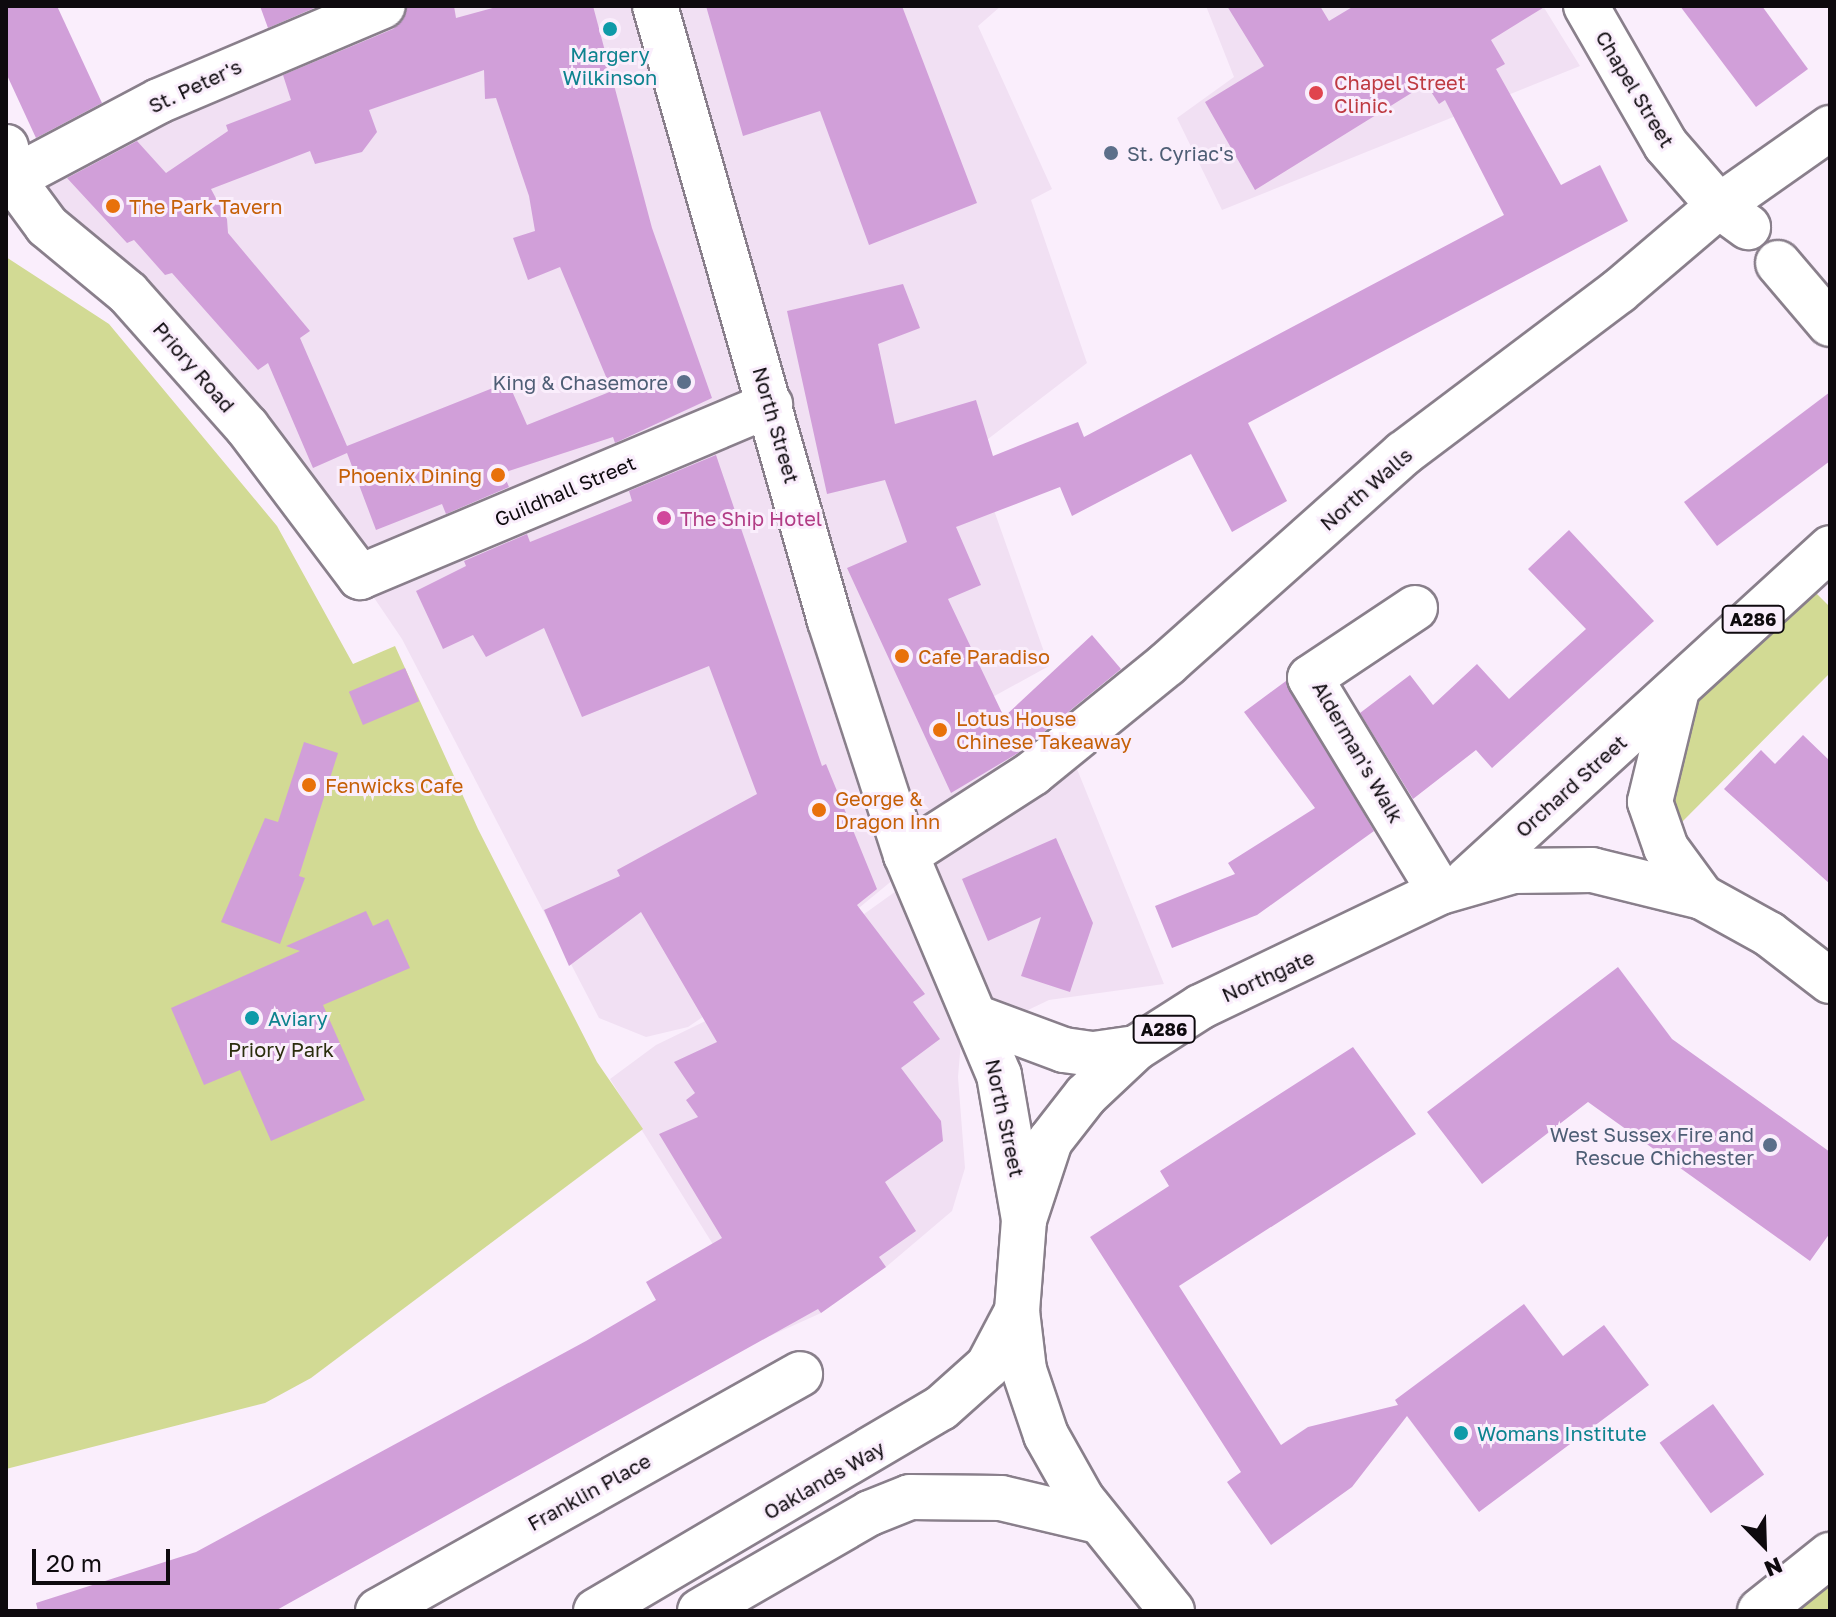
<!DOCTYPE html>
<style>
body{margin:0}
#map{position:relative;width:1836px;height:1617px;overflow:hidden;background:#faeefc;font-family:"Golos Text",sans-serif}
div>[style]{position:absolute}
.built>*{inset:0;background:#f1e0f3}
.green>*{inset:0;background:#d2da94}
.building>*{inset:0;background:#d19fd9;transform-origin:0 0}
.roads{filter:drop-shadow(2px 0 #897f8b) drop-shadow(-2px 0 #897f8b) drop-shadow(0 2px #897f8b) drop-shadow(0 -2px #897f8b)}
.minor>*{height:44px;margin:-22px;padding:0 22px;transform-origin:22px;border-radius:22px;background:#fff}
.major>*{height:44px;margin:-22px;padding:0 22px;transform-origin:22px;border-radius:22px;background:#fff}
.dots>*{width:22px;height:22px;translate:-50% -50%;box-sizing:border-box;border:4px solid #faeefc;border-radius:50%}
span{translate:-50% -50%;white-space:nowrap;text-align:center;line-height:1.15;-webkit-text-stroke:6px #faeefc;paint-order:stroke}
.shield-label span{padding:2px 6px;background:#faeefc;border:2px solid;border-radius:6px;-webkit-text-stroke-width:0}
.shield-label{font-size:18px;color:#0e0a0e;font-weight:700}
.culture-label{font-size:20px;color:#0d838f}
.left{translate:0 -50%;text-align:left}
.health-label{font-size:20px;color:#be3a42}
.street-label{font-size:20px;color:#0e0a0e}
.service-label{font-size:20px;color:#4e5e75}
.right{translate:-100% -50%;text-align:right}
.food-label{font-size:20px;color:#c56008}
.hotel-label{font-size:20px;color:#b23c85}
.park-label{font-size:20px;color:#2b2e0d}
.frame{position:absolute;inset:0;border:8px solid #0e0a0e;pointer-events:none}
.north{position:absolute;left:1724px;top:1505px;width:80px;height:80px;-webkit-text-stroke:6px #faeefc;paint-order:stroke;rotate:157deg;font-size:22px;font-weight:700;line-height:32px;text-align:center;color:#0e0a0e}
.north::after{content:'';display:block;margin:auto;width:28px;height:36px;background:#0e0a0e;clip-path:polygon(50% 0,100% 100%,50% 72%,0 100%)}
.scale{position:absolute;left:32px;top:1549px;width:138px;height:36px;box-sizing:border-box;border:4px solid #0e0a0e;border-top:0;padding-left:10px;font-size:24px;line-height:28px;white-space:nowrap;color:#0e0a0e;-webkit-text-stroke:6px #faeefc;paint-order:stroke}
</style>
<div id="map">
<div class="built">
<i style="clip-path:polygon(380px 6px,1001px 6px,978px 26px,1052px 189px,1031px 200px,1087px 363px,988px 439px,971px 445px,1049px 666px,989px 699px,1019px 760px,1060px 727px,1164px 984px,1049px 1000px,961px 1042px,958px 1077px,965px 1168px,952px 1211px,886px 1267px,821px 1313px,770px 1336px,610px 1079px,656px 1045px,724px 1012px,839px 932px,917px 876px,911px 865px,837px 926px,688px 1027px,646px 1037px,599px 1018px,402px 639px,360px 577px,14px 181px)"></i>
<i style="clip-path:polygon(1206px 6px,1543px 6px,1580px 66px,1222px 210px,1177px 118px,1234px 77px)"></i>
</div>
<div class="green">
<i style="clip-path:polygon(6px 257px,109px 324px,277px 526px,353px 664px,395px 646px,478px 829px,597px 1062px,643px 1129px,311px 1378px,265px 1403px,6px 1469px)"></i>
<i style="clip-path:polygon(1814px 591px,1830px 607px,1830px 673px,1677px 827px,1665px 807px,1689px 705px)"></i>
<i style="clip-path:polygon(1830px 1574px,1830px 1611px,1783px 1611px)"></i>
</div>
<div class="building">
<i style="clip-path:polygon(6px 6px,57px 6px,102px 103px,36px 138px,6px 73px)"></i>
<i style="clip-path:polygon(260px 6px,319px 6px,268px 28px)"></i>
<i style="clip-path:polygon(evenodd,407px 6px,454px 6px,456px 18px,500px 6px,593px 6px,652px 228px,712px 398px,615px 443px,613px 437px,503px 473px,509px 487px,446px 514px,442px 504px,376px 530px,347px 453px,313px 468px,268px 363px,258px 370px,172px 273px,165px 275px,134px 240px,127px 243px,67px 178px,137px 141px,166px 173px,228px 131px,226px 125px,291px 100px,283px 75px,393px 29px,403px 20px,407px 6px,484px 70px,485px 99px,496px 98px,529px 196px,535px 231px,513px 238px,528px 280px,560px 267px,612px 391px,527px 425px,508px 382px,347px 446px,300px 338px,310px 331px,228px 233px,227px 219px,211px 189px,310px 151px,315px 164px,362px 152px,377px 132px,369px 110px,484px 70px)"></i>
<i style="clip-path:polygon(706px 6px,902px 6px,977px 203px,869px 245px,820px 111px,743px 136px)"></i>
<i style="clip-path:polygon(1227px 6px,1320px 6px,1329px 21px,1354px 6px,1546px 6px,1491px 40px,1505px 64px,1496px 69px,1561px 185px,1600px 165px,1628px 221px,1248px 423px,1287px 501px,1232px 532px,1191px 454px,1072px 516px,1060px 487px,956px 527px,981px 585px,948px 599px,1004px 717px,1092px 635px,1121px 669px,1018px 753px,951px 793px,847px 568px,907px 542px,885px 480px,827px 494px,787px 311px,903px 284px,920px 328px,878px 344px,895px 424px,976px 400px,993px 456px,1078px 422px,1084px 437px,1504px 215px,1445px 100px,1439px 104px,1426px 84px,1255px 190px,1205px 102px,1264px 66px)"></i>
<i style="clip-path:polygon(1680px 6px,1762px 6px,1808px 69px,1756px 107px)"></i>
<i style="clip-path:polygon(1830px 392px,1830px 461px,1717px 546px,1684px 502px)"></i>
<i style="clip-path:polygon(716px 455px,822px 766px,826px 764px,877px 889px,857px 905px,925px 994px,913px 1002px,940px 1039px,901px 1068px,941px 1121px,943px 1141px,885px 1182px,916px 1231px,879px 1257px,886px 1267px,821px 1313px,818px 1309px,275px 1611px,38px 1611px,36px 1603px,196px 1552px,586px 1341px,656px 1300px,646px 1282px,722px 1238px,659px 1134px,698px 1117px,686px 1100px,695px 1093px,674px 1062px,717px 1042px,641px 912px,569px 966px,544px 910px,620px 876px,617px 870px,757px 794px,709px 666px,582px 717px,544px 628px,486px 657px,473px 635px,443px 649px,416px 591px,466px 566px,464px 561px,527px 534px,530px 542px,632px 501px,629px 491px)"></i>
<i style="clip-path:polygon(1569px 530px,1654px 621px,1492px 768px,1476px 750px,1413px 799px,1360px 713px,1410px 675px,1433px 705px,1477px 664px,1509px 699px,1586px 629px,1528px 569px)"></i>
<i style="left:405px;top:668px;width:36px;height:61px;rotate:67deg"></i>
<i style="clip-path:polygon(1286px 681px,1374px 831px,1257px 915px,1172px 948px,1155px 906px,1235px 874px,1228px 863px,1315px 808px,1244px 712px)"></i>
<i style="clip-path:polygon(1803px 735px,1830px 761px,1830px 884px,1724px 789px,1761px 750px,1775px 764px)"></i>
<i style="clip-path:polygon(304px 742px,338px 753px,299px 876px,305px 878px,280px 944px,221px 922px,265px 818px,278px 822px)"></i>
<i style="clip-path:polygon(1056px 838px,1093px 923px,1070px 992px,1021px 976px,1041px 917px,988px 941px,962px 879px)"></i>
<i style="clip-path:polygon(366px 911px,373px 926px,388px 919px,410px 968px,323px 1005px,365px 1100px,271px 1141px,240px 1070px,204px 1085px,171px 1008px,300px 951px,286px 946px)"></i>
<i style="clip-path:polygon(1618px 967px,1672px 1039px,1830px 1152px,1830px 1233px,1810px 1261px,1588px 1102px,1482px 1184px,1427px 1112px)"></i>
<i style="clip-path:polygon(1353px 1047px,1416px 1134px,1179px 1286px,1281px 1445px,1308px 1427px,1398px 1405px,1395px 1400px,1524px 1304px,1563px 1356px,1604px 1325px,1649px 1385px,1479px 1512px,1407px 1416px,1352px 1487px,1271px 1545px,1227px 1482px,1241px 1472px,1090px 1237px,1169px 1186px,1160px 1171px)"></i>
<i style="left:1713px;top:1404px;width:87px;height:66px;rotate:54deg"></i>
</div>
<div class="roads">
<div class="minor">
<i style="left:655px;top:6px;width:639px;rotate:74.12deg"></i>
<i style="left:830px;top:621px;width:246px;rotate:72deg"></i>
<i style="left:906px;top:855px;width:239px;rotate:67.1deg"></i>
<i style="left:999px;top:1075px;width:147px;rotate:80.2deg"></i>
<i style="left:1586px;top:6px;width:160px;rotate:60.1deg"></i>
<i style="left:1666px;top:145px;width:81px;rotate:49deg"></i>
<i style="left:1719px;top:206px;width:36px;rotate:36deg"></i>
<i style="left:6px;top:147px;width:35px;rotate:77deg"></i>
<i style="left:14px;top:181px;width:56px;rotate:53.7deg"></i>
<i style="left:47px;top:226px;width:105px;rotate:39.6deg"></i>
<i style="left:128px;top:293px;width:179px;rotate:48.4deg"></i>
<i style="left:247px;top:427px;width:188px;rotate:53deg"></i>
<i style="left:360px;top:577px;width:445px;rotate:-22.8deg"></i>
<i style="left:6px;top:182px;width:173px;rotate:-27.9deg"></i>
<i style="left:159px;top:101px;width:243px;rotate:-23deg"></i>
<i style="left:1778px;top:263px;width:80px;rotate:49.6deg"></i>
<i style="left:1415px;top:608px;width:126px;rotate:146.3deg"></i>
<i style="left:1310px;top:678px;width:250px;rotate:58.7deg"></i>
<i style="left:906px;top:855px;width:151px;rotate:-32.8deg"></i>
<i style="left:1033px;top:773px;width:173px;rotate:-39.1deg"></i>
<i style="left:1167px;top:664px;width:317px;rotate:-41.7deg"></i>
<i style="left:1404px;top:453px;width:269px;rotate:-37deg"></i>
<i style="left:1619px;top:291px;width:131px;rotate:-40.4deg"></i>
<i style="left:1719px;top:206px;width:136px;rotate:-35.1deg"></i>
<i style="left:978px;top:1018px;width:92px;rotate:20.4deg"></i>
<i style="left:1064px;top:1050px;width:30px;rotate:8deg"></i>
<i style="left:1094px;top:1054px;width:42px;rotate:-8.1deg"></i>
<i style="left:378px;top:1611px;width:484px;rotate:-29.3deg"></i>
</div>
<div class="major">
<i style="left:1677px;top:690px;width:115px;rotate:103.6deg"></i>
<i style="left:1650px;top:802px;width:49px;rotate:70.8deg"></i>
<i style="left:1666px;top:848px;width:61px;rotate:53.7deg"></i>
<i style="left:1467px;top:880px;width:492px;rotate:-42.4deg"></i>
<i style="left:596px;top:1611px;width:400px;rotate:-30.5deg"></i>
<i style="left:941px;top:1408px;width:63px;rotate:-41.8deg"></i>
<i style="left:988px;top:1366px;width:62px;rotate:-62.2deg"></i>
<i style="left:700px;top:1611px;width:196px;rotate:-30deg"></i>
<i style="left:870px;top:1513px;width:43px;rotate:-21.8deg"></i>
<i style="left:910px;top:1497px;width:91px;rotate:0.6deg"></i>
<i style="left:1001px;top:1498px;width:100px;rotate:13.3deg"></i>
<i style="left:1172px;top:1611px;width:144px;rotate:-128.8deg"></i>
<i style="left:1082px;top:1499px;width:73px;rotate:-119.4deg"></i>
<i style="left:1046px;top:1435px;width:69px;rotate:-108.7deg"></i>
<i style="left:1024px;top:1370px;width:59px;rotate:-96.8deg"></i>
<i style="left:1017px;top:1311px;width:91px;rotate:-85.6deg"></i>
<i style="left:1024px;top:1220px;width:83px;rotate:-71.8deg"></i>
<i style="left:1050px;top:1141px;width:58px;rotate:-52deg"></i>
<i style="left:1086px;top:1095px;width:69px;rotate:-43.2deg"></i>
<i style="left:1136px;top:1048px;width:76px;rotate:-32.6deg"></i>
<i style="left:1200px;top:1007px;width:266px;rotate:-25.6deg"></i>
<i style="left:1440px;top:892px;width:76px;rotate:-16deg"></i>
<i style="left:1513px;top:871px;width:79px;rotate:-0.7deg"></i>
<i style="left:1592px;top:870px;width:113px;rotate:13.8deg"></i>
<i style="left:1702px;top:897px;width:77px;rotate:28.9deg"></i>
<i style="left:1769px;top:934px;width:77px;rotate:37.6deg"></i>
<i style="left:1760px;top:1611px;width:90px;rotate:-38.7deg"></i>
</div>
</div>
<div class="dots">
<i style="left:610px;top:29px;background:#0f9aa8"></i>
<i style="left:1316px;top:93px;background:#e0444e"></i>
<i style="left:1111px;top:153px;background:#5c6f8a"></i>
<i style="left:113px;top:206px;background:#e8710a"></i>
<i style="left:684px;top:382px;background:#5c6f8a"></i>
<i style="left:498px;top:475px;background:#e8710a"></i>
<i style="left:664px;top:518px;background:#d1479c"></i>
<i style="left:902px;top:656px;background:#e8710a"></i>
<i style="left:940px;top:730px;background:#e8710a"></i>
<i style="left:309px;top:785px;background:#e8710a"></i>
<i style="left:819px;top:810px;background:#e8710a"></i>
<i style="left:252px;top:1018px;background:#0f9aa8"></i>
<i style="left:1770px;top:1145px;background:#5c6f8a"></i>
<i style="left:1461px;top:1433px;background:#0f9aa8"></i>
</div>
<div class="shield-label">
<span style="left:1753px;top:619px">A286</span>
<span style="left:1164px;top:1029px">A286</span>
</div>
<div class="culture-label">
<span style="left:610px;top:66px">Margery<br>Wilkinson</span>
<span class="left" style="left:268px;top:1018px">Aviary</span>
<span class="left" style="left:1477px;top:1433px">Womans Institute</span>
</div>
<div class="health-label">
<span class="left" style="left:1334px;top:94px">Chapel Street<br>Clinic.</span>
</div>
<div class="street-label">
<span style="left:195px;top:86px;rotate:-25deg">St. Peter's</span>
<span style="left:1635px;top:89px;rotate:59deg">Chapel Street</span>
<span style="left:194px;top:367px;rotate:49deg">Priory Road</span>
<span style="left:776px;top:425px;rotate:74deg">North Street</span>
<span style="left:1366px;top:489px;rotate:-41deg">North Walls</span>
<span style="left:565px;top:491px;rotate:-23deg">Guildhall Street</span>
<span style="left:1358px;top:752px;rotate:60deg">Alderman's Walk</span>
<span style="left:1571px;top:786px;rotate:-42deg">Orchard Street</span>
<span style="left:1268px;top:976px;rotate:-24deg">Northgate</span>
<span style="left:1005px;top:1118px;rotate:78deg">North Street</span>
<span style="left:824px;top:1480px;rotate:-30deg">Oaklands Way</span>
<span style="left:589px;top:1492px;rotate:-29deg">Franklin Place</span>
</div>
<div class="service-label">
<span class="left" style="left:1127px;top:153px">St. Cyriac's</span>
<span class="right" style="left:668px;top:382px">King &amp; Chasemore</span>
<span class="right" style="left:1754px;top:1146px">West Sussex Fire and<br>Rescue Chichester</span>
</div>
<div class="food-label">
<span class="left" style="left:129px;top:206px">The Park Tavern</span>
<span class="right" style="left:482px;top:475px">Phoenix Dining</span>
<span class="left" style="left:918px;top:656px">Cafe Paradiso</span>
<span class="left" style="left:956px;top:730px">Lotus House<br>Chinese Takeaway</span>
<span class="left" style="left:325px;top:785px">Fenwicks Cafe</span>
<span class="left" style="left:835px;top:810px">George &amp;<br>Dragon Inn</span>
</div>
<div class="hotel-label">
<span class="left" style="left:680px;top:518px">The Ship Hotel</span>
</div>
<div class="park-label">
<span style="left:281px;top:1049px">Priory Park</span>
</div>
<div class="frame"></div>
<div class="north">N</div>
<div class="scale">20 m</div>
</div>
